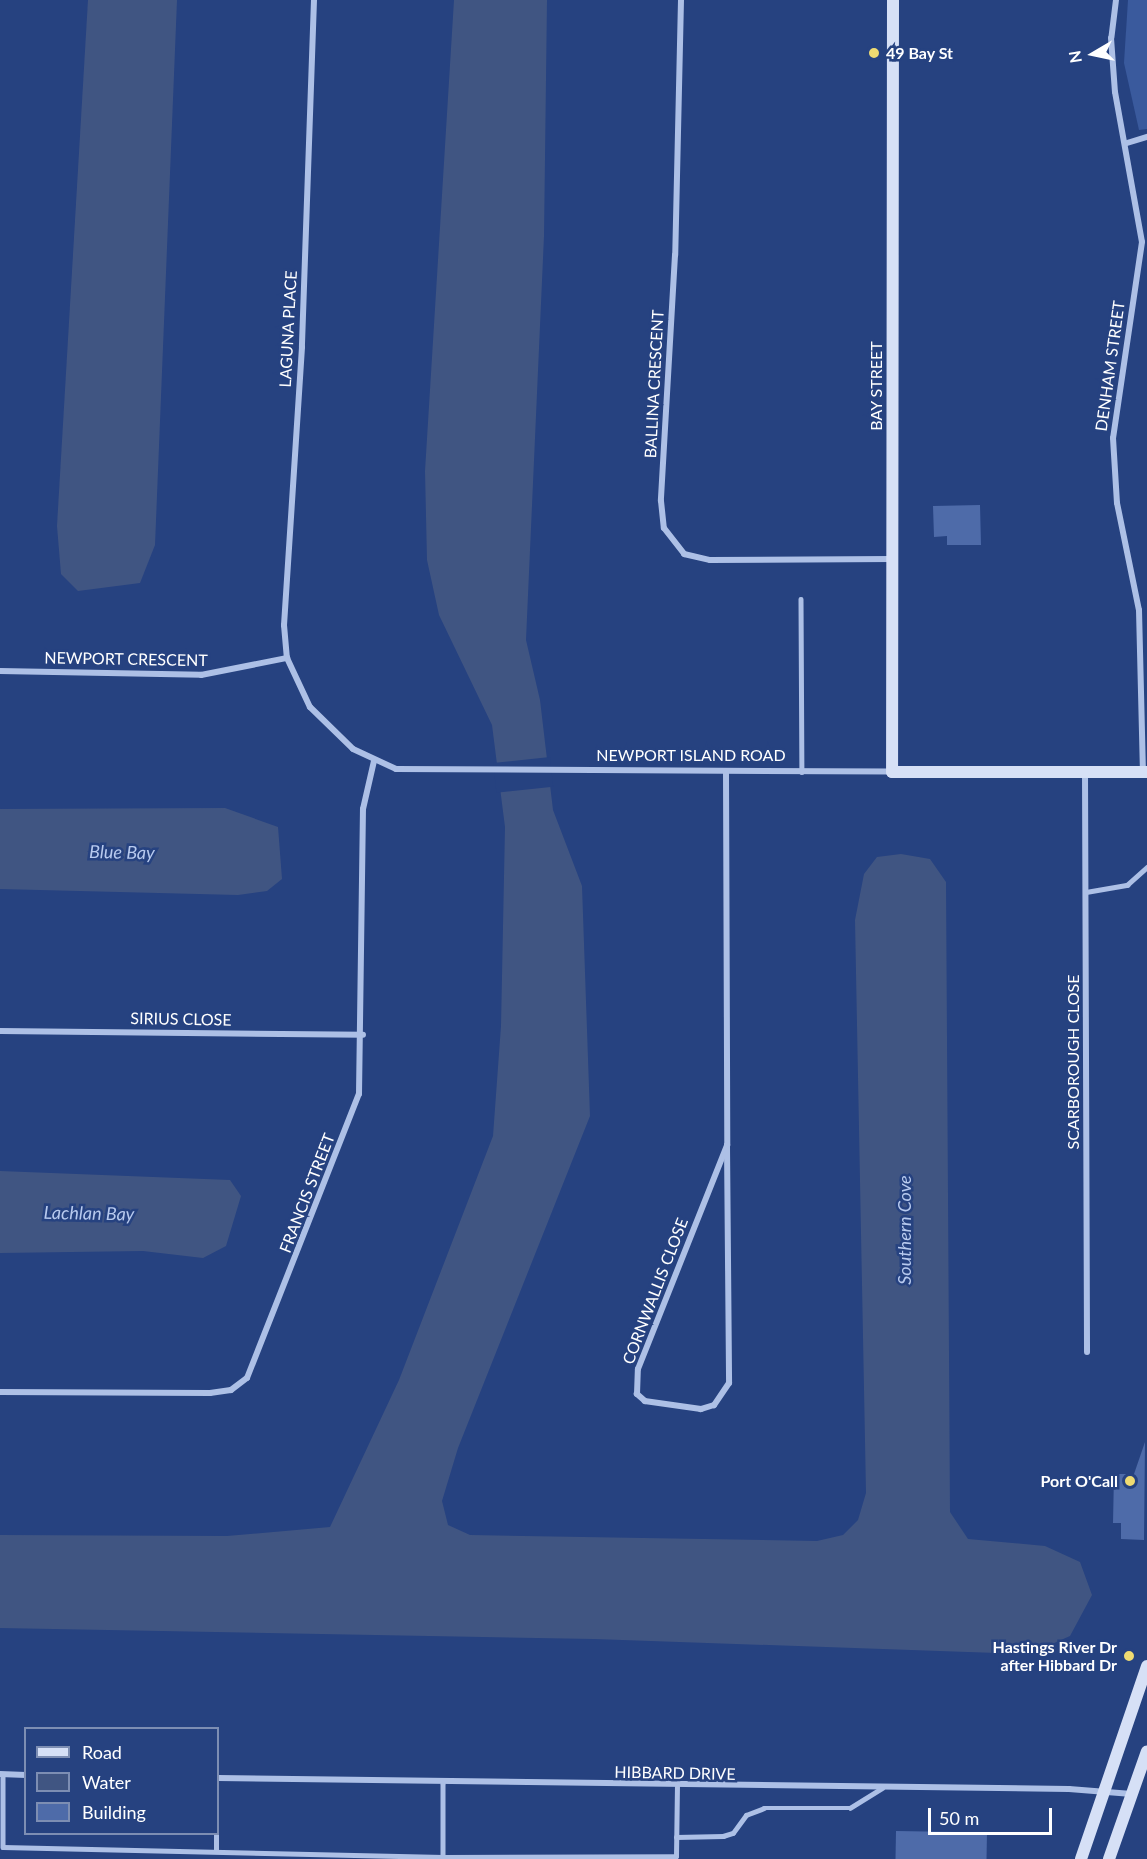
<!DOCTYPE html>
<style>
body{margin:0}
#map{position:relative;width:1147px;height:1859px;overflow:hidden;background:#264280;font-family:Lato,sans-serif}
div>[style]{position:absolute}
.green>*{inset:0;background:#3a5a9d}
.water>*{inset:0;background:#405582}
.pier>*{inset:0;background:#264280;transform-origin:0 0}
.building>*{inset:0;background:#4e6ba9;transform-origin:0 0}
.lane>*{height:4.5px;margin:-2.25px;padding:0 2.25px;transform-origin:2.25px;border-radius:2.25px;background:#adc0e6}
.street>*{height:6px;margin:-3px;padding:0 3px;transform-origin:3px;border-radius:3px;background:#adc0e6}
.secondary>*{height:12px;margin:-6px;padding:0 6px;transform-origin:6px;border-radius:6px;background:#d6e0f6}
.dots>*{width:16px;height:16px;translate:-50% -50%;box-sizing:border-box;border:3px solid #264280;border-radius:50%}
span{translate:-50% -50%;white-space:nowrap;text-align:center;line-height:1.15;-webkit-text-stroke:5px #264280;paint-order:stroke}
.poi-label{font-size:16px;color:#fff;font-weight:700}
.left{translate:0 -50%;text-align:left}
.right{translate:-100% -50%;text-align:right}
.street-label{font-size:16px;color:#fff}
.water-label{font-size:18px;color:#b8caee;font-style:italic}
.legend{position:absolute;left:24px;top:1727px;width:195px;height:108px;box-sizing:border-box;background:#264280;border:2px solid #7d8eb3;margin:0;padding:8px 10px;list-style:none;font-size:18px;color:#fff}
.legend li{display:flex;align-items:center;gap:12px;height:30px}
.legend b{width:30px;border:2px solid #7d8eb3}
.north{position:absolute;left:1063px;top:24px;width:60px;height:60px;-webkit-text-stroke:4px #264280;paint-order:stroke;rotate:261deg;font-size:16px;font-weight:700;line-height:24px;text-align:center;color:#fff}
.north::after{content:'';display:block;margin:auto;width:21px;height:27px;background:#fff;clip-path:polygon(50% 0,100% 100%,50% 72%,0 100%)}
.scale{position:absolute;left:928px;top:1808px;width:124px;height:27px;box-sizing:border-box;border:3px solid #fff;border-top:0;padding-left:8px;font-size:18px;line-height:21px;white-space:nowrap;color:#fff;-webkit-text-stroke:4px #264280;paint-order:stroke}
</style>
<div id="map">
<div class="green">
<i style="clip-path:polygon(1128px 0,1147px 0,1147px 129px,1139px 130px,1124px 63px)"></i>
</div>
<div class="water">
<i style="clip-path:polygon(88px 0,177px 0,155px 545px,140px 583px,78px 591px,61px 574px,57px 526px)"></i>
<i style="clip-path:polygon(454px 0,547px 0,544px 236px,526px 640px,540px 700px,553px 810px,582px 886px,590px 1116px,458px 1448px,442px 1501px,448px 1525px,470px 1535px,817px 1541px,843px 1535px,858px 1520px,866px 1493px,855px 920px,864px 874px,877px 857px,901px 854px,930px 859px,946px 882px,950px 1512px,968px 1539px,1045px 1546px,1080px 1562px,1092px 1595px,1070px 1636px,1043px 1648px,1023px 1654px,594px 1639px,0 1628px,0 1535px,227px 1536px,330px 1527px,399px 1380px,493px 1136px,501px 1026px,505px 827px,492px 725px,439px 615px,427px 560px,425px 471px)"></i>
<i style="clip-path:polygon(225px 808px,278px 827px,282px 879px,267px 891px,238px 895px,0 889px,0 809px)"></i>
<i style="clip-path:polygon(0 1171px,230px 1180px,241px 1196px,226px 1246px,203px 1258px,143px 1251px,0 1253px)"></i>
</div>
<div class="pier">
<i style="left:550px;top:757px;width:30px;height:57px;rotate:84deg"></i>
</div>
<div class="building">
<i style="clip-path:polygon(980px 505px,981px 545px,947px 545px,947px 536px,934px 537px,933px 506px)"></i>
<i style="clip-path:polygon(1145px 1442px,1144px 1540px,1121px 1539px,1121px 1523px,1113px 1523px,1114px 1474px,1134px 1474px)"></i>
<i style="left:896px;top:1831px;width:91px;height:28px;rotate:1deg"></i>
</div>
<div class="lane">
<i style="left:801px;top:599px;width:173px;rotate:89.7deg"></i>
<i style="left:1086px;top:892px;width:42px;rotate:-9.7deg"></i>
<i style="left:1127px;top:885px;width:27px;rotate:-42deg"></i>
<i style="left:3px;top:1775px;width:72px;rotate:90deg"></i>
<i style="left:3px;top:1847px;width:440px;rotate:1.3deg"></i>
<i style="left:443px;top:1857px;width:233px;rotate:-0.2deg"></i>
<i style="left:443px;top:1784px;width:73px;rotate:90deg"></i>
<i style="left:676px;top:1837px;width:47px;rotate:-1.2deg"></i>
<i style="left:723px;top:1836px;width:10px;rotate:-17deg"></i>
<i style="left:733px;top:1833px;width:22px;rotate:-54deg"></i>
<i style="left:746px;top:1815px;width:19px;rotate:-21deg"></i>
<i style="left:764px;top:1808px;width:86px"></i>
<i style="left:850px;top:1808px;width:38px;rotate:-32deg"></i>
<i style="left:216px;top:1850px;width:16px;rotate:-90deg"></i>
<i style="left:676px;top:1856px;width:69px;rotate:-89.2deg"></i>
</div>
<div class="street">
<i style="left:314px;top:0;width:347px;rotate:92deg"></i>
<i style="left:302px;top:347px;width:279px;rotate:93.7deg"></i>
<i style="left:284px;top:625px;width:33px;rotate:85deg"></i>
<i style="left:287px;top:658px;width:54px;rotate:64.9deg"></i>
<i style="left:310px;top:707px;width:60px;rotate:44.3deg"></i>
<i style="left:353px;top:749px;width:47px;rotate:24.9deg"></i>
<i style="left:396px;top:769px;width:496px;rotate:0.3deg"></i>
<i style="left:681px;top:0;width:255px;rotate:91.3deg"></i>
<i style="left:675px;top:255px;width:246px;rotate:93.3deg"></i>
<i style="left:661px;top:501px;width:27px;rotate:84deg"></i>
<i style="left:664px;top:528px;width:33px;rotate:52deg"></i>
<i style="left:684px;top:554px;width:27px;rotate:13deg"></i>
<i style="left:710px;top:560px;width:182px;rotate:-0.3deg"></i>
<i style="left:1116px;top:0;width:38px;rotate:97deg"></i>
<i style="left:1111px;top:38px;width:54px;rotate:85.8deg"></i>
<i style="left:1115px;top:92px;width:152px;rotate:79.8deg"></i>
<i style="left:1142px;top:242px;width:198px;rotate:98.4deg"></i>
<i style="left:1113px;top:438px;width:65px;rotate:86.5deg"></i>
<i style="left:1117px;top:503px;width:109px;rotate:78.4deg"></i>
<i style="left:1139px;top:610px;width:162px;rotate:88.6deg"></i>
<i style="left:1127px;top:143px;width:21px;rotate:-17deg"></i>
<i style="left:0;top:671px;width:201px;rotate:1.1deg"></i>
<i style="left:201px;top:675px;width:88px;rotate:-11.2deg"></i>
<i style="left:726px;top:772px;width:373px;rotate:89.8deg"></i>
<i style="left:1085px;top:772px;width:580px;rotate:89.8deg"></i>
<i style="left:0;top:1031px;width:363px;rotate:0.6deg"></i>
<i style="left:727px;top:1145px;width:238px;rotate:89.5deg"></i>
<i style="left:729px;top:1383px;width:27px;rotate:124deg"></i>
<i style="left:714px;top:1405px;width:14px;rotate:163deg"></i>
<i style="left:701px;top:1409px;width:57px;rotate:-171.9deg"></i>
<i style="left:645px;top:1401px;width:11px;rotate:-139deg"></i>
<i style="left:637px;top:1394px;width:25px;rotate:-88deg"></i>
<i style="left:638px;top:1369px;width:241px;rotate:-68.3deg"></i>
<i style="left:0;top:1392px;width:210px;rotate:0.3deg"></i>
<i style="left:210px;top:1393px;width:21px;rotate:-8deg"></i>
<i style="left:231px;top:1390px;width:20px;rotate:-37deg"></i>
<i style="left:247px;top:1378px;width:305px;rotate:-68.5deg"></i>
<i style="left:359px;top:1094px;width:285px;rotate:-89.2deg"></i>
<i style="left:363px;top:809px;width:49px;rotate:-77.1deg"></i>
<i style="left:0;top:1774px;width:26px;rotate:2deg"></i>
<i style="left:218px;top:1778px;width:851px;rotate:0.74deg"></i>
<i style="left:1069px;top:1789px;width:63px;rotate:4.5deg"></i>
</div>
<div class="secondary">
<i style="left:893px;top:0;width:772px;rotate:90.07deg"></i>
<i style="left:892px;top:772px;width:255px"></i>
<i style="left:1081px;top:1859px;width:204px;rotate:-71.1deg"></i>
<i style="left:1109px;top:1859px;width:114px;rotate:-70.6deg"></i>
</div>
<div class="dots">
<i style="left:874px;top:53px;background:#efdb72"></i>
<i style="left:1130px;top:1481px;background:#efdb72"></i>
<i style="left:1129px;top:1656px;background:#efdb72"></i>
</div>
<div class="poi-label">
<span class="left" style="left:886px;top:53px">49 Bay St</span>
<span class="right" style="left:1118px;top:1481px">Port O'Call</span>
<span class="right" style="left:1117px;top:1656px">Hastings River Dr<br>after Hibbard Dr</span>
</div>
<div class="street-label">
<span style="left:288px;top:329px;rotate:-87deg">LAGUNA PLACE</span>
<span style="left:1110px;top:366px;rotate:-82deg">DENHAM STREET</span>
<span style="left:654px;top:384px;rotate:-87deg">BALLINA CRESCENT</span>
<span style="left:876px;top:386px;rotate:-90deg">BAY STREET</span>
<span style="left:126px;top:659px;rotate:1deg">NEWPORT CRESCENT</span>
<span style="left:691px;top:755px">NEWPORT ISLAND ROAD</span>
<span style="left:181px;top:1019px;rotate:1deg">SIRIUS CLOSE</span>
<span style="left:1073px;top:1062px;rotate:-90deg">SCARBOROUGH CLOSE</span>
<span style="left:307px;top:1193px;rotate:-69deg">FRANCIS STREET</span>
<span style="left:655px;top:1291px;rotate:-69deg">CORNWALLIS CLOSE</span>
<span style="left:675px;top:1773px;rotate:1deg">HIBBARD DRIVE</span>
</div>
<div class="water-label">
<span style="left:122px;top:852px;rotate:1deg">Blue Bay</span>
<span style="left:89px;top:1213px;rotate:1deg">Lachlan Bay</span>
<span style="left:904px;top:1230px;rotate:-90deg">Southern Cove</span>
</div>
<ul class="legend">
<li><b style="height:8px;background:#d6e0f6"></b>Road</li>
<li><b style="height:16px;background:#405582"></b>Water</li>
<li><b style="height:16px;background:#4e6ba9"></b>Building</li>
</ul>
<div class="north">N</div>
<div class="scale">50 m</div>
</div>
